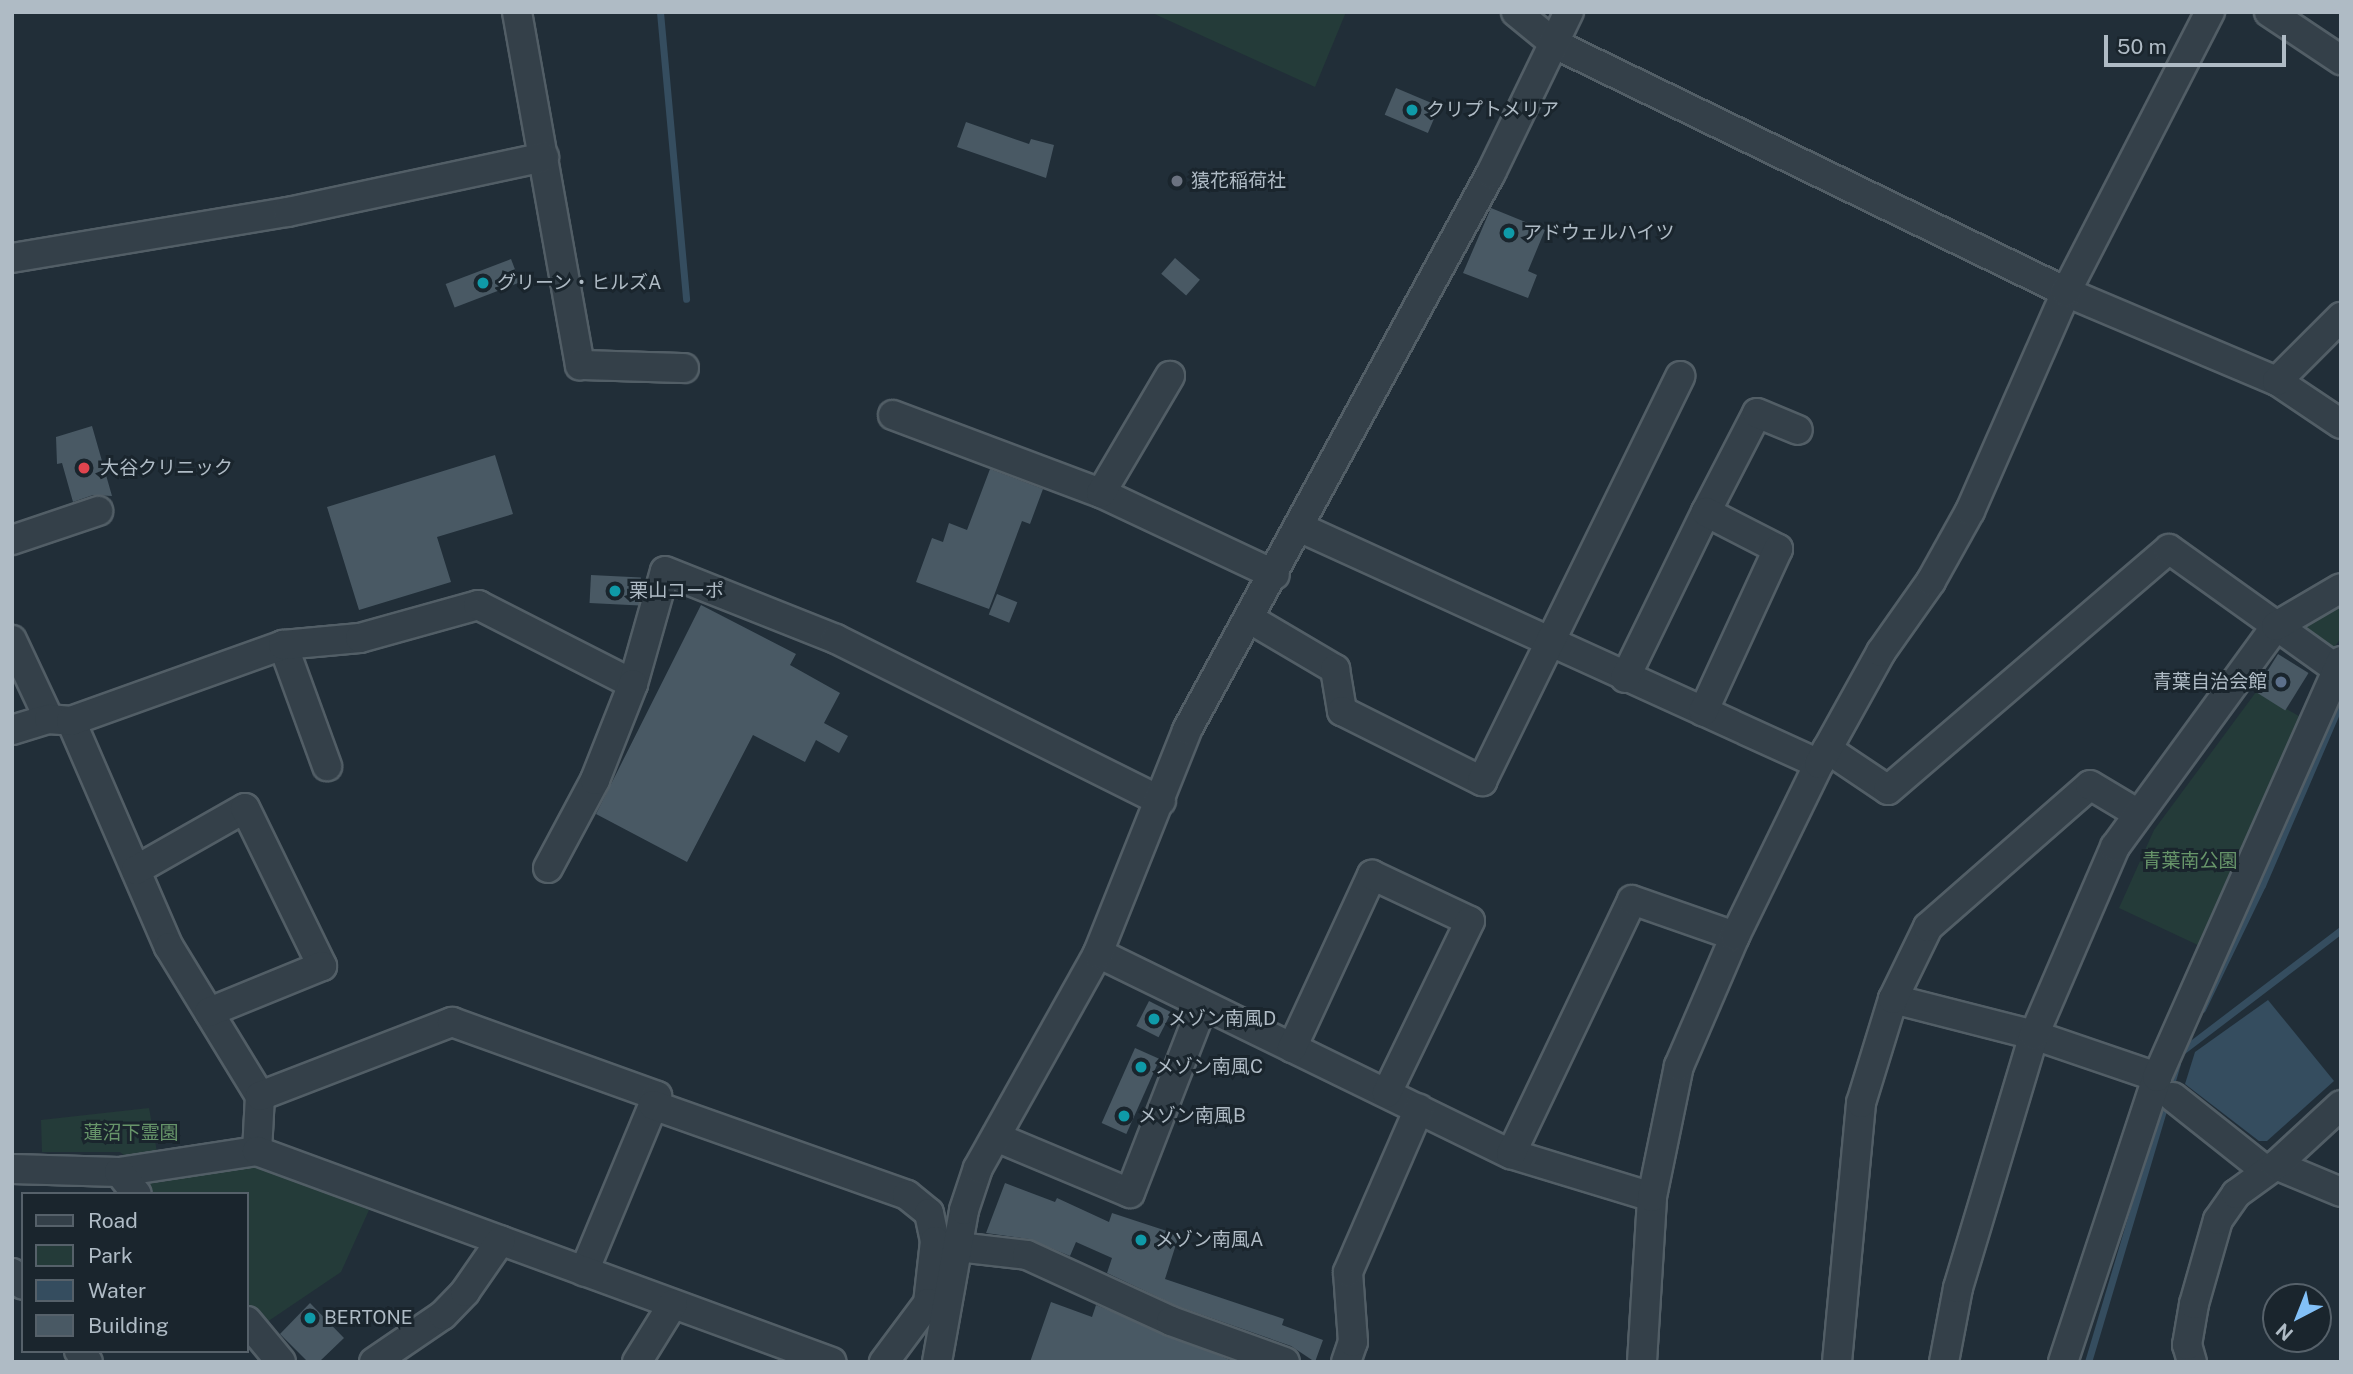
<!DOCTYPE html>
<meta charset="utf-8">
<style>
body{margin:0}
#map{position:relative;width:2353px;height:1374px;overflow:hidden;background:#212e38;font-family:"Public Sans","Noto Sans JP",sans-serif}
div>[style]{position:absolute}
.green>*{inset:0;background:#243b39}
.water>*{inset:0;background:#354d5f}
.stream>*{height:7px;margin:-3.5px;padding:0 3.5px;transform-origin:3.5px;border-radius:3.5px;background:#354d5f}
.building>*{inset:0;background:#495964;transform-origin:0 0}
.roads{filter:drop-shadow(2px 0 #525e66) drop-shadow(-2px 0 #525e66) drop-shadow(0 2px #525e66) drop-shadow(0 -2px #525e66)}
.minor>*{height:28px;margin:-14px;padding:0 14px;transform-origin:14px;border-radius:14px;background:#344049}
.dots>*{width:19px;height:19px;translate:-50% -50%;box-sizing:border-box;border:4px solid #1a252d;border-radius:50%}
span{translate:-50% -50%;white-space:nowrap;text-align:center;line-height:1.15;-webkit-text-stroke:6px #1a252d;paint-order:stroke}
.poi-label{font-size:19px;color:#afbbc5}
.left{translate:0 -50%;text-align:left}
.right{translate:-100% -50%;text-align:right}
.park-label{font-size:19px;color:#67956a}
.frame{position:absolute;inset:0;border:14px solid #afbbc5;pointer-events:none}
.legend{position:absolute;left:21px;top:1192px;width:228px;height:161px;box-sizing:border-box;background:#1a252d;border:2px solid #56616a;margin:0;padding:9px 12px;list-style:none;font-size:21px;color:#afbbc5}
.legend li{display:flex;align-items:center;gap:14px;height:35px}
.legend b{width:35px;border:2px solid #56616a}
.north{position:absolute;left:2262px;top:1283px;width:70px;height:70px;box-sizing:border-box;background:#1a252d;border:2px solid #56616a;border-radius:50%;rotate:222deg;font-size:19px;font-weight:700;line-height:28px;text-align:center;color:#afbbc5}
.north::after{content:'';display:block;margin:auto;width:24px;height:32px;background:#82c0f7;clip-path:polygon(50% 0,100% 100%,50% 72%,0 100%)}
.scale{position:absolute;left:2104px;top:35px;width:182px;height:32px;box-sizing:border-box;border:4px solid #afbbc5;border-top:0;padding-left:9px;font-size:21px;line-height:24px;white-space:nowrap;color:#afbbc5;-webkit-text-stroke:5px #1a252d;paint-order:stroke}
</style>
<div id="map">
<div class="green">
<i style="clip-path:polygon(1150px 12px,1346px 12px,1315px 87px)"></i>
<i style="clip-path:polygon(2341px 603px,2341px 638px,2333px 649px,2322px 652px,2302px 636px,2305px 625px)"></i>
<i style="clip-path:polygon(2256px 692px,2306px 720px,2202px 947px,2119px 908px,2154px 830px)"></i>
<i style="clip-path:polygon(149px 1108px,157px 1152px,125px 1156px,120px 1152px,42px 1152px,41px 1120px)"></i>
<i style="clip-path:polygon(244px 1156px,369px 1210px,341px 1272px,264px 1324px,247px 1304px,247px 1194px,154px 1194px,143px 1181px)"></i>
</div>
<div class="water">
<i style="clip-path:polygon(2268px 1000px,2334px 1081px,2267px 1141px,2259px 1141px,2185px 1084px,2195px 1052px)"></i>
</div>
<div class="stream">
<i style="left:660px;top:12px;width:288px;rotate:84.8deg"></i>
<i style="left:2202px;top:1009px;width:138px;rotate:-64.2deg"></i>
<i style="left:2262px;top:885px;width:199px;rotate:-66.7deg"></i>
<i style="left:2182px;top:1051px;width:200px;rotate:-37.3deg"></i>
<i style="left:2088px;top:1362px;width:311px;rotate:-73.4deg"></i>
</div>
<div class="building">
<i style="left:1396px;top:88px;width:47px;height:29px;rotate:23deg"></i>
<i style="clip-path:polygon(966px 122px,1029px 144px,1031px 139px,1054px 145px,1046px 178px,957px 147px)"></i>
<i style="clip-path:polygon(1491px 208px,1545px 230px,1528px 271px,1537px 275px,1528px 298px,1463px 273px)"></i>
<i style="left:1175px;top:258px;width:33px;height:21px;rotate:41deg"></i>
<i style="left:511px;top:259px;width:25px;height:70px;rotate:69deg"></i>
<i style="clip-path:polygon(92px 426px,112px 496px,93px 495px,73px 502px,62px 463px,57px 464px,56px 437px)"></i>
<i style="clip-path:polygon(495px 455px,513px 514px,437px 537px,451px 582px,359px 610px,327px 507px)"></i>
<i style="clip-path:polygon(990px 469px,1043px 489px,1030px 524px,1022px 521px,989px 609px,916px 582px,932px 538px,943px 542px,949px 523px,967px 530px)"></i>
<i style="left:591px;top:575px;width:50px;height:28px;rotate:3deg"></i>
<i style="left:997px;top:594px;width:22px;height:22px;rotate:22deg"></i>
<i style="clip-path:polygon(701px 605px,796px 654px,790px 665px,840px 693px,824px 723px,848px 736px,839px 753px,816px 740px,805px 762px,753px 735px,687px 862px,596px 814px)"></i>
<i style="left:2278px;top:654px;width:36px;height:44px;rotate:32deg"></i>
<i style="left:1149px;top:1001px;width:25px;height:28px;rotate:27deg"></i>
<i style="left:1135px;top:1048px;width:27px;height:82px;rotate:24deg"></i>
<i style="clip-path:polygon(1005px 1183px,1055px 1202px,1057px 1198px,1109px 1222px,1112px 1213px,1179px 1235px,1165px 1279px,1284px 1319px,1282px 1325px,1323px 1340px,1315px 1362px,1291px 1346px,1177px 1306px,1107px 1273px,1112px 1258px,1076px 1242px,1070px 1256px,1029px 1239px,986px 1233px)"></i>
<i style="clip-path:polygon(1051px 1302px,1092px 1317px,1096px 1305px,1235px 1362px,1030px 1362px)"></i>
<i style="clip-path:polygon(310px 1303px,344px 1338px,319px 1362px,308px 1362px,280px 1334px)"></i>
</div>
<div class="roads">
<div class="minor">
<i style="left:517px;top:12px;width:359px;rotate:79.9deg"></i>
<i style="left:580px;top:365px;width:104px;rotate:1.7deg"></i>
<i style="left:1516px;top:12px;width:50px;rotate:39.4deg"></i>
<i style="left:1555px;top:44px;width:568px;rotate:25.89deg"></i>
<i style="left:2066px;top:292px;width:229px;rotate:22.9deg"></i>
<i style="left:2277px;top:381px;width:77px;rotate:33.9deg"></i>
<i style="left:2269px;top:12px;width:87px;rotate:33.7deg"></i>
<i style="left:12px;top:258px;width:280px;rotate:-9.5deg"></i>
<i style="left:288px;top:212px;width:262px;rotate:-12.1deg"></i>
<i style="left:2277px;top:381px;width:91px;rotate:-45deg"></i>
<i style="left:893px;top:415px;width:222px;rotate:20.6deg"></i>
<i style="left:1101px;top:493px;width:192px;rotate:25.2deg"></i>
<i style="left:1101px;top:493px;width:136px;rotate:-59.5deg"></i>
<i style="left:1706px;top:512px;width:111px;rotate:-62.7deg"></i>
<i style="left:1757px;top:413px;width:44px;rotate:22.5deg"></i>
<i style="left:1301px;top:528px;width:569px;rotate:24.49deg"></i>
<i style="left:12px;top:540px;width:91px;rotate:-18.6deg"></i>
<i style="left:1250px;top:619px;width:99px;rotate:30.5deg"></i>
<i style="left:1335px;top:669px;width:43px;rotate:80.5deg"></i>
<i style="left:1342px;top:711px;width:157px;rotate:26.6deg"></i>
<i style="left:1482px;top:781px;width:451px;rotate:-63.9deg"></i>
<i style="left:12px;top:640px;width:87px;rotate:64.9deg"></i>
<i style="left:283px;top:645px;width:129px;rotate:70deg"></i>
<i style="left:1625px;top:678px;width:185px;rotate:-64deg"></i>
<i style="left:1706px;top:512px;width:81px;rotate:27.2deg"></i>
<i style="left:1778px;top:549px;width:179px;rotate:114.7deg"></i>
<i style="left:71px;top:721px;width:246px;rotate:66.6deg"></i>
<i style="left:169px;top:947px;width:175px;rotate:58.6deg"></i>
<i style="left:260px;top:1096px;width:55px;rotate:93.1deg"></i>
<i style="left:12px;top:730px;width:39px;rotate:-17deg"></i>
<i style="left:49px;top:719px;width:22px;rotate:5deg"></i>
<i style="left:71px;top:721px;width:225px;rotate:-19.7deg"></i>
<i style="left:283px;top:645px;width:77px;rotate:-5.2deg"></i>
<i style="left:360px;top:638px;width:123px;rotate:-15.6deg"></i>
<i style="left:478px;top:605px;width:174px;rotate:27deg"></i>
<i style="left:633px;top:684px;width:117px;rotate:-74.2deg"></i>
<i style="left:665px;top:571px;width:184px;rotate:21.7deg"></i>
<i style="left:836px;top:639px;width:363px;rotate:26.5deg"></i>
<i style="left:1827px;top:749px;width:73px;rotate:33.9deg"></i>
<i style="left:1888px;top:790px;width:370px;rotate:-40.6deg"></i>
<i style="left:2169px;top:549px;width:211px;rotate:35.6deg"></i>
<i style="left:548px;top:868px;width:100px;rotate:-61.9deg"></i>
<i style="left:595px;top:780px;width:103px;rotate:-68.4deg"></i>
<i style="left:136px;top:870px;width:125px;rotate:-29.6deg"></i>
<i style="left:245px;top:808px;width:176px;rotate:64deg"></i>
<i style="left:322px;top:966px;width:122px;rotate:157.8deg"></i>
<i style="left:1098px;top:953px;width:459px;rotate:26deg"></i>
<i style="left:1511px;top:1154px;width:147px;rotate:17deg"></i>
<i style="left:1893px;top:999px;width:146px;rotate:14.3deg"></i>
<i style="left:2034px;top:1035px;width:130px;rotate:18.9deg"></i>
<i style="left:1292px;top:1048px;width:191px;rotate:-65.2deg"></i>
<i style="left:1372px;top:875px;width:108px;rotate:25.1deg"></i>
<i style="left:1470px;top:921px;width:191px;rotate:115.8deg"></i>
<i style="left:260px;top:1096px;width:206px;rotate:-21.1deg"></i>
<i style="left:452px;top:1022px;width:218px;rotate:19.8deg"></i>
<i style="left:657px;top:1096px;width:190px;rotate:112.6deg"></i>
<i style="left:2173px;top:1097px;width:119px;rotate:38.5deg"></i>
<i style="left:653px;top:1105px;width:269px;rotate:19.5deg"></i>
<i style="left:907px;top:1195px;width:28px;rotate:39deg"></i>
<i style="left:929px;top:1213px;width:29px;rotate:78deg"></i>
<i style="left:935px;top:1241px;width:62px;rotate:96.4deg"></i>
<i style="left:928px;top:1303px;width:74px;rotate:126.7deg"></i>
<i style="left:996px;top:1137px;width:145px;rotate:22.7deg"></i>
<i style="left:1130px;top:1193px;width:199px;rotate:-68.8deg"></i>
<i style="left:1511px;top:1154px;width:281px;rotate:-64.5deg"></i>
<i style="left:1632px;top:900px;width:109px;rotate:19.3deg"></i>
<i style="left:2276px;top:1165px;width:70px;rotate:22.6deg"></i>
<i style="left:12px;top:1169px;width:107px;rotate:1.6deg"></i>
<i style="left:119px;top:1172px;width:140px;rotate:-8.7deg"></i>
<i style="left:257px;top:1151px;width:612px;rotate:20.15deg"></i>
<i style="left:119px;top:1172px;width:28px;rotate:51deg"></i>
<i style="left:958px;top:1247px;width:69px;rotate:6.6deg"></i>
<i style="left:1027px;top:1255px;width:158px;rotate:24.6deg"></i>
<i style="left:1171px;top:1321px;width:121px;rotate:19.8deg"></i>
<i style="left:12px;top:1273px;width:16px;rotate:47deg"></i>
<i style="left:247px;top:1321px;width:53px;rotate:50.3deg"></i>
<i style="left:79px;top:1351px;width:14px;rotate:51deg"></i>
<i style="left:374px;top:1362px;width:83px;rotate:-34.3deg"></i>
<i style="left:443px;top:1315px;width:32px;rotate:-46deg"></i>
<i style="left:465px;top:1292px;width:63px;rotate:-55.3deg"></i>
<i style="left:637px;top:1362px;width:68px;rotate:-58.2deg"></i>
<i style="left:937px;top:1362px;width:154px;rotate:-79.9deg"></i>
<i style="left:964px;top:1210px;width:44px;rotate:-71.6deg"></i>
<i style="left:978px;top:1168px;width:246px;rotate:-60.8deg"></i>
<i style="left:1098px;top:953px;width:240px;rotate:-68.2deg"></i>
<i style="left:1187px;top:730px;width:635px;rotate:-61.38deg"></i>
<i style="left:1491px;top:173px;width:179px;rotate:-64.2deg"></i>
<i style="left:1346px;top:1362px;width:21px;rotate:-71deg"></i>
<i style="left:1353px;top:1342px;width:70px;rotate:-94.1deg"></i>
<i style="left:1348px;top:1272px;width:178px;rotate:-66.5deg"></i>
<i style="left:1642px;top:1362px;width:165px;rotate:-86.5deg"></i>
<i style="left:1652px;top:1197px;width:134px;rotate:-78.4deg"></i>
<i style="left:1679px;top:1066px;width:142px;rotate:-66.7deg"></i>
<i style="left:1735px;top:936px;width:191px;rotate:-64deg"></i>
<i style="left:1819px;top:764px;width:128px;rotate:-61deg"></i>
<i style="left:1881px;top:652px;width:87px;rotate:-54.8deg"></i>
<i style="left:1931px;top:581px;width:80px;rotate:-60.9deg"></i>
<i style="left:1970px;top:511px;width:239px;rotate:-66.3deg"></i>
<i style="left:2066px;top:292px;width:315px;rotate:-62.8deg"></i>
<i style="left:1837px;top:1362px;width:260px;rotate:-84.7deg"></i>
<i style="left:1861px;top:1103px;width:109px;rotate:-72.9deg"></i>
<i style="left:1893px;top:999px;width:80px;rotate:-64.1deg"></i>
<i style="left:1928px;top:927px;width:215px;rotate:-41.2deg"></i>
<i style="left:2090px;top:785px;width:55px;rotate:30.8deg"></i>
<i style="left:1944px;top:1362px;width:75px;rotate:-79.3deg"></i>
<i style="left:1958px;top:1288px;width:264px;rotate:-73.3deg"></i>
<i style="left:2034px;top:1035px;width:205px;rotate:-66.7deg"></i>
<i style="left:2115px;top:847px;width:273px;rotate:-53.9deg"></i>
<i style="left:2276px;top:626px;width:75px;rotate:-30.3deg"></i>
<i style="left:2063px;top:1362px;width:300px;rotate:-71.7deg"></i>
<i style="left:2157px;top:1077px;width:455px;rotate:-66.1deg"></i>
<i style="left:2192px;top:1362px;width:18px;rotate:-106deg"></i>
<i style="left:2187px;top:1345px;width:42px;rotate:-80.3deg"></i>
<i style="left:2194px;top:1304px;width:87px;rotate:-74.1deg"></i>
<i style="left:2218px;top:1220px;width:32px;rotate:-55deg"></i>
<i style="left:2236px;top:1194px;width:49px;rotate:-35.9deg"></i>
<i style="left:2276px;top:1165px;width:88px;rotate:-42.7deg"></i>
</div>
</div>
<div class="dots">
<i style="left:1412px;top:110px;background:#0f9aa8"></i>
<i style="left:1177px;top:181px;background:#6b7280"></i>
<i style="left:1509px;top:233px;background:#0f9aa8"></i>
<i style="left:483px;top:283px;background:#0f9aa8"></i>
<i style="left:84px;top:468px;background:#e0444e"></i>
<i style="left:615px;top:591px;background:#0f9aa8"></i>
<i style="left:2281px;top:682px;background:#5c6f8a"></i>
<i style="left:1154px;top:1019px;background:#0f9aa8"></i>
<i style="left:1141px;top:1067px;background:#0f9aa8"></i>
<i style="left:1124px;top:1116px;background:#0f9aa8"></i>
<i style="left:1141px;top:1240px;background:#0f9aa8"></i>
<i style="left:310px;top:1318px;background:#0f9aa8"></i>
</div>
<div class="poi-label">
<span class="left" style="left:1426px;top:110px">クリプトメリア</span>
<span class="left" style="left:1191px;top:181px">猿花稲荷社</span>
<span class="left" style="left:1523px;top:233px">アドウェルハイツ</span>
<span class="left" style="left:497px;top:283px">グリーン・ヒルズA</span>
<span class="left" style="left:100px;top:468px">大谷クリニック</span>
<span class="left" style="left:629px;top:591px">栗山コーポ</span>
<span class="right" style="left:2267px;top:682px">青葉自治会館</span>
<span class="left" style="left:1168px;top:1019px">メゾン南風D</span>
<span class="left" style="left:1155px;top:1067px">メゾン南風C</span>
<span class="left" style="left:1138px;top:1116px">メゾン南風B</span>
<span class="left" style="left:1155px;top:1240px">メゾン南風A</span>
<span class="left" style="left:324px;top:1318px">BERTONE</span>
</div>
<div class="park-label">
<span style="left:2190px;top:861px">青葉南公園</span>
<span style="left:131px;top:1133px">蓮沼下霊園</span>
</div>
<div class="frame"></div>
<ul class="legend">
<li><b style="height:9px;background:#344049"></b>Road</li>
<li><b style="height:19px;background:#243b39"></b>Park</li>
<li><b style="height:19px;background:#354d5f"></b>Water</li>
<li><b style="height:19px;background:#495964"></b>Building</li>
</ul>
<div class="north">N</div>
<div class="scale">50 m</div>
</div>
